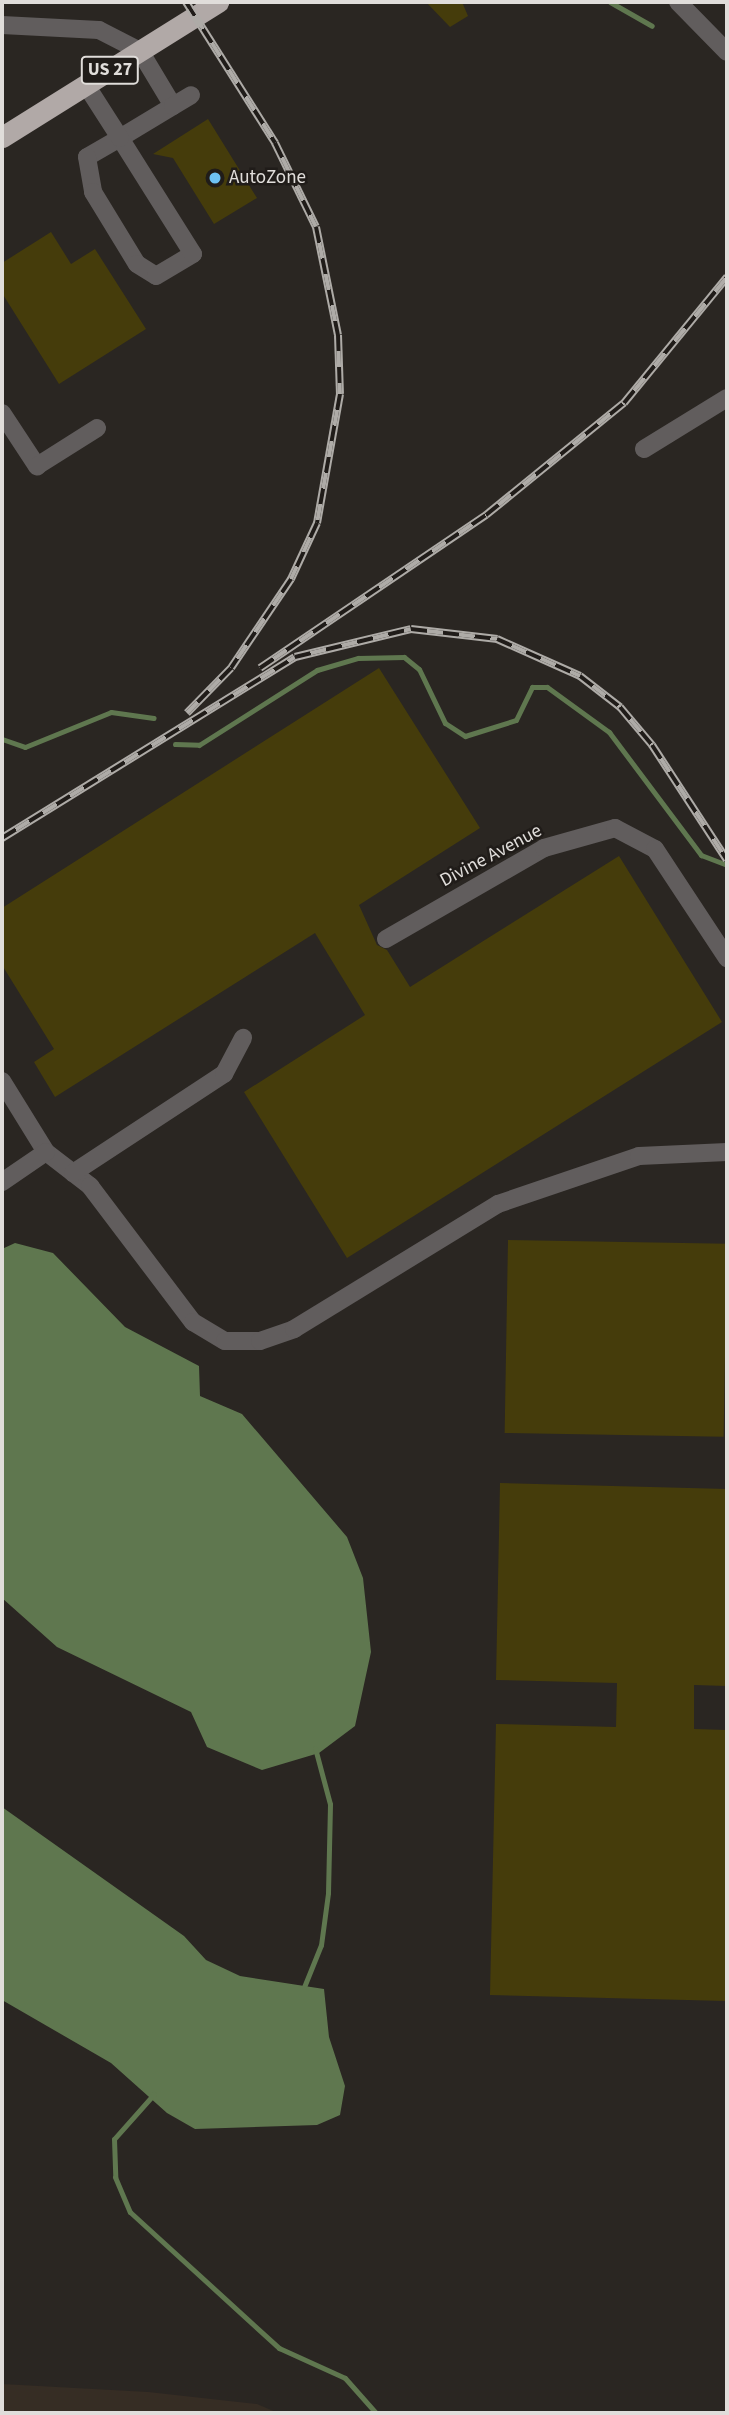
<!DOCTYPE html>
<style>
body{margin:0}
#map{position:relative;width:729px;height:2415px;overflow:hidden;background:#2a2622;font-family:"Source Sans 3",sans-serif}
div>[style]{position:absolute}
.built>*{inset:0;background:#362d24}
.water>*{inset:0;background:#5f774f}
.stream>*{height:5px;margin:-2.5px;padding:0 2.5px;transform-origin:2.5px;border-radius:2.5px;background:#5f774f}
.building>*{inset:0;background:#453c0b;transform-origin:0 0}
.minor>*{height:18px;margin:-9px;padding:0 9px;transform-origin:9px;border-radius:9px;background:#615d5d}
.highway>*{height:21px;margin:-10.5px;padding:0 10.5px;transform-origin:10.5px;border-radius:10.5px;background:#b1a9a7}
.rail>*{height:8px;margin-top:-4px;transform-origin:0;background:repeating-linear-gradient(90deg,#201c19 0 16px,#aeaba7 0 32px);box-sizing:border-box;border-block:2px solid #aeaba7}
.dots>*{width:19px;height:19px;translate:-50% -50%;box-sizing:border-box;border:4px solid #201c19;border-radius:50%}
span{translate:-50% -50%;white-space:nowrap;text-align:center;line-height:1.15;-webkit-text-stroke:5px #201c19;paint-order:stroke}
.shield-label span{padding:2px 5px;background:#201c19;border:2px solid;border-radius:5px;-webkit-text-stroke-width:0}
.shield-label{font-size:18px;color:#e0ddda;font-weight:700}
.poi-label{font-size:19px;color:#e0ddda}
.left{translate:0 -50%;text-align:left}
.street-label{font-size:19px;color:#e0ddda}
.frame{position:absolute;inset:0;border:4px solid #e0ddda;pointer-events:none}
</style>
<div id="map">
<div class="built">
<i style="clip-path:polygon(2px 2384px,148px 2392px,257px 2404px,278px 2413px,2px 2413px)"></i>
</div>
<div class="water">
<i style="clip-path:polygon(15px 1243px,53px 1253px,125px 1327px,199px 1366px,200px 1396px,242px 1414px,347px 1537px,363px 1578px,371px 1652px,355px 1726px,319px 1753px,262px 1770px,207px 1747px,191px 1712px,57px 1647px,2px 1598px,2px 1249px)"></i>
<i style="clip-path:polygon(2px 1807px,184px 1936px,206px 1960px,240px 1976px,324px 1989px,329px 2037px,345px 2086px,340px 2115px,317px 2125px,195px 2129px,167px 2113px,111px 2063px,2px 2000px)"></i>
</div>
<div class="stream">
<i style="left:610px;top:2px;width:48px;rotate:29.7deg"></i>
<i style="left:2px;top:739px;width:24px;rotate:19deg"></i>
<i style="left:25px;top:747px;width:93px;rotate:-22.1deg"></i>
<i style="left:111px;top:712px;width:43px;rotate:7.9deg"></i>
<i style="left:175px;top:744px;width:24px;rotate:2deg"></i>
<i style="left:199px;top:745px;width:140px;rotate:-32.4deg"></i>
<i style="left:317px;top:670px;width:43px;rotate:-16.3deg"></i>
<i style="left:358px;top:658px;width:46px;rotate:-1.2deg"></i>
<i style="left:404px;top:657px;width:19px;rotate:39deg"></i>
<i style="left:419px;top:669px;width:60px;rotate:64.3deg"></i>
<i style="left:445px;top:723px;width:24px;rotate:33deg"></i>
<i style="left:465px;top:736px;width:53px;rotate:-17.4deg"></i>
<i style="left:516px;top:720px;width:37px;rotate:-64deg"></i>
<i style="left:532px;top:687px;width:15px"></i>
<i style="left:547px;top:687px;width:77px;rotate:36deg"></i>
<i style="left:609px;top:732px;width:154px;rotate:53.2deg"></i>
<i style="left:701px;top:855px;width:28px;rotate:21deg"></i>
<i style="left:304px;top:1987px;width:45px;rotate:-68deg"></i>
<i style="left:321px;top:1945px;width:52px;rotate:-82.3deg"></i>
<i style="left:328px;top:1893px;width:89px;rotate:-88.7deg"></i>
<i style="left:330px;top:1804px;width:58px;rotate:-105deg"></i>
<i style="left:154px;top:2094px;width:60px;rotate:131.6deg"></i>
<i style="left:114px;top:2139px;width:38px;rotate:88deg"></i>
<i style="left:115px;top:2177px;width:38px;rotate:67deg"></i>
<i style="left:130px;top:2212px;width:202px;rotate:42.4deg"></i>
<i style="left:279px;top:2348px;width:72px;rotate:24.4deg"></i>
<i style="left:345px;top:2378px;width:47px;rotate:48.5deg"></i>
</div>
<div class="building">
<i style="clip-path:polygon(426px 2px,462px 2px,468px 16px,450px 27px)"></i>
<i style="clip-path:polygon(208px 119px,257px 198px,214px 224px,173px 158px,153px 154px)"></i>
<i style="clip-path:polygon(51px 232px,71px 264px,95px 249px,146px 329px,59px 384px,2px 293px,2px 263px)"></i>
<i style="clip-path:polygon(379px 668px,480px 828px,359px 905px,377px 945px,387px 950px,410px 987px,619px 856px,722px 1022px,347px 1258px,244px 1092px,365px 1015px,315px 933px,55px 1097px,34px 1062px,54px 1049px,2px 965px,2px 908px)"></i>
<i style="left:508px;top:1240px;width:219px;height:193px;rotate:1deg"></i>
<i style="clip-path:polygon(500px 1483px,727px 1489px,727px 1686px,694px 1685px,694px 1729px,727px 1730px,727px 2001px,490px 1995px,496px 1724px,616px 1727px,617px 1683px,496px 1680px)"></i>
</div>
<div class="minor">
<i style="left:678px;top:2px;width:70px;rotate:45.6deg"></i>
<i style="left:2px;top:25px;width:97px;rotate:3deg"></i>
<i style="left:99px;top:30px;width:46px;rotate:27.1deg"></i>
<i style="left:140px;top:51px;width:64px;rotate:59deg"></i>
<i style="left:173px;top:106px;width:62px;rotate:148.9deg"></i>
<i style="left:120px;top:138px;width:38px;rotate:150deg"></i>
<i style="left:87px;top:157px;width:36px;rotate:80deg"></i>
<i style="left:93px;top:192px;width:84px;rotate:58.6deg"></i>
<i style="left:137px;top:264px;width:22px;rotate:32deg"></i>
<i style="left:156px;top:276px;width:43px;rotate:-30.7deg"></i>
<i style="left:193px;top:254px;width:137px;rotate:-122.2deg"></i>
<i style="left:120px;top:138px;width:63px;rotate:-122.7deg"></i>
<i style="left:173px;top:106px;width:21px;rotate:-31deg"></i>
<i style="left:2px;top:413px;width:64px;rotate:56.6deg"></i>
<i style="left:37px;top:466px;width:71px;rotate:-32.3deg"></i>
<i style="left:644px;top:449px;width:97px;rotate:-31.6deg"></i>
<i style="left:386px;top:939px;width:182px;rotate:-29.9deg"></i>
<i style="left:544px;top:848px;width:74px;rotate:-15.7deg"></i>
<i style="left:615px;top:828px;width:45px;rotate:27.7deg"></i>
<i style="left:655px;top:849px;width:131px;rotate:56.6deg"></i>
<i style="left:2px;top:1081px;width:84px;rotate:58.2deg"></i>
<i style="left:46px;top:1152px;width:56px;rotate:37.7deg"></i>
<i style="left:90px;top:1186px;width:171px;rotate:52.9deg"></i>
<i style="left:193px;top:1322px;width:37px;rotate:31deg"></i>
<i style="left:225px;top:1341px;width:35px"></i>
<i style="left:260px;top:1341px;width:36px;rotate:-19deg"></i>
<i style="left:294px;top:1329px;width:239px;rotate:-31.5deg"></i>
<i style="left:498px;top:1204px;width:149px;rotate:-18.8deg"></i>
<i style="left:639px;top:1156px;width:88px;rotate:-2.6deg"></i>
<i style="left:73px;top:1173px;width:181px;rotate:-33.3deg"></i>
<i style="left:224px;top:1074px;width:41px;rotate:-62.2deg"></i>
<i style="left:2px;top:1182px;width:53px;rotate:-34.3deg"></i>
</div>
<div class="highway">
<i style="left:2px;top:137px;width:255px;rotate:-32deg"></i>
</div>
<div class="rail">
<i style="left:186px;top:2px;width:167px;rotate:57.7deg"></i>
<i style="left:275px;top:143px;width:93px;rotate:64deg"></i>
<i style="left:316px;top:227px;width:110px;rotate:78.5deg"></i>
<i style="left:338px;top:335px;width:59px;rotate:88.1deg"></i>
<i style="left:340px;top:394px;width:131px;rotate:100.1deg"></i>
<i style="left:317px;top:523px;width:62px;rotate:114.9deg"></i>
<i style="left:291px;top:579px;width:107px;rotate:124deg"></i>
<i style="left:231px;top:668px;width:63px;rotate:134.4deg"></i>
<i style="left:260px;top:668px;width:273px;rotate:-34.1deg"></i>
<i style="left:486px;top:515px;width:178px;rotate:-39.1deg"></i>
<i style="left:624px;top:403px;width:163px;rotate:-50.7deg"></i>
<i style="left:2px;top:838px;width:344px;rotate:-31.7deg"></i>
<i style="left:295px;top:657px;width:119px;rotate:-13.6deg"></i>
<i style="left:411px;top:629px;width:87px;rotate:6.6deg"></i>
<i style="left:497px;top:639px;width:91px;rotate:24deg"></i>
<i style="left:580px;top:676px;width:51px;rotate:37.8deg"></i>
<i style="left:620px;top:707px;width:50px;rotate:49.9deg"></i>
<i style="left:652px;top:745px;width:137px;rotate:56.9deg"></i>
</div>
<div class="dots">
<i style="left:215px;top:178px;background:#6ec2f3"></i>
</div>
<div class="shield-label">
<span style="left:110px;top:70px">US 27</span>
</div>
<div class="poi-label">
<span class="left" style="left:229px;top:178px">AutoZone</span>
</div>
<div class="street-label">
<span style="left:491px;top:856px;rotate:-28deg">Divine Avenue</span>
</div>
<div class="frame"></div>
</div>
